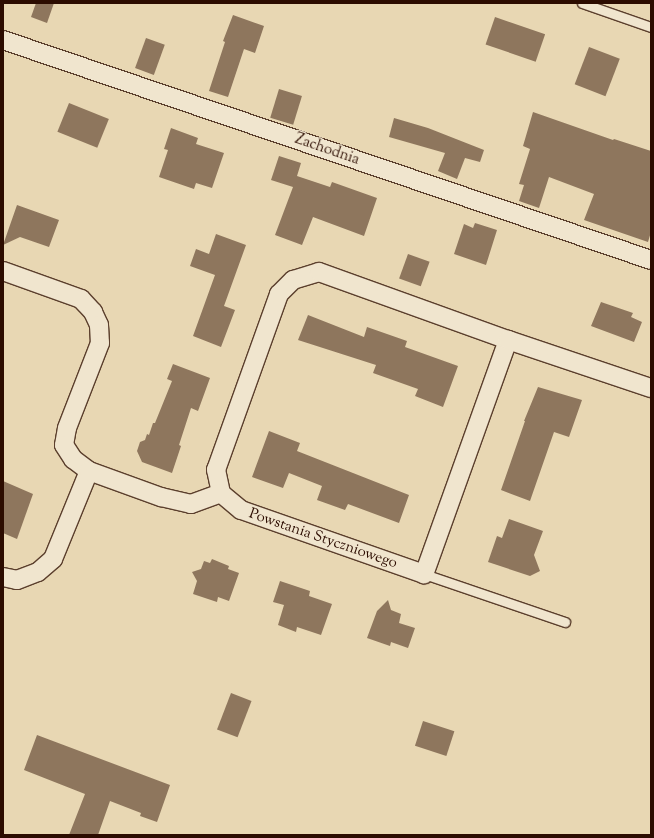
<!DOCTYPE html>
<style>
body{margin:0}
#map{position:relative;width:654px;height:838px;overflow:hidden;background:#e8d7b3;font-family:"Sorts Mill Goudy",serif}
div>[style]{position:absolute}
.building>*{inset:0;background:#8e765d;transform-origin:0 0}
.roads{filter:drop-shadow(1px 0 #5b3f2d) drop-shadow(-1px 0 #5b3f2d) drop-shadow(0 1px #5b3f2d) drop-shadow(0 -1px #5b3f2d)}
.service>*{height:9px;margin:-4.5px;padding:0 4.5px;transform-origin:4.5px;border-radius:4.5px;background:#f0e5ce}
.minor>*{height:18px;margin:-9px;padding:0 9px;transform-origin:9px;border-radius:9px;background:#f0e5ce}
span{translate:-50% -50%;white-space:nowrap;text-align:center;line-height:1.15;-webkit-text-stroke:3px #f0e5ce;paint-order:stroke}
.street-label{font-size:15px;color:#2c0c00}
.frame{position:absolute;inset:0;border:4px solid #2c0c00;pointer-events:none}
</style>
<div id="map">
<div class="building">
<i style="clip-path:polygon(36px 3px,54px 3px,47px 23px,31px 17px)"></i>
<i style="clip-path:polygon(233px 15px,264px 26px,255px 53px,244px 49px,228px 97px,209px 91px,225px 42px,223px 41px)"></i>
<i style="left:495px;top:17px;width:53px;height:29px;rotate:19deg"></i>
<i style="left:146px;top:38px;width:20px;height:32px;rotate:20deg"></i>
<i style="left:589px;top:47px;width:33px;height:40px;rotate:21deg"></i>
<i style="left:279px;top:89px;width:24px;height:30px;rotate:17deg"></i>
<i style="left:69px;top:103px;width:43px;height:31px;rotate:22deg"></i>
<i style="clip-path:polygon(533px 112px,613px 140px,614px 139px,651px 151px,651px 232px,648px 242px,584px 220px,594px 194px,549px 177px,539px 208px,519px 201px,524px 185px,519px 184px,530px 149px,523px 146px)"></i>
<i style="clip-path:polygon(394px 118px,428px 128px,484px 150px,480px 162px,465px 158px,457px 179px,438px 171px,445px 153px,389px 137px)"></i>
<i style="clip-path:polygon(171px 128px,198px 138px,196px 144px,224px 153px,212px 188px,196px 183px,194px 189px,159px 177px,168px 150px,164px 149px)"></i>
<i style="clip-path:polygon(279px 156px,301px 163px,297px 176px,330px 187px,332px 182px,377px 198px,364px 236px,313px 217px,302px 245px,275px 235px,293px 187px,271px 180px)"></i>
<i style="clip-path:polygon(17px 205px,59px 220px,49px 247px,20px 237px,3px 245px)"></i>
<i style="clip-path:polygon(475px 223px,497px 230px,486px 265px,454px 254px,464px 224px,473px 228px)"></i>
<i style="clip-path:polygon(216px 234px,246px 245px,224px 306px,235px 310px,221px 347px,193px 336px,215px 275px,190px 266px,196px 249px,209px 254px)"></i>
<i style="left:408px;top:254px;width:23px;height:26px;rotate:20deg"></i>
<i style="clip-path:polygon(601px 302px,633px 313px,631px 317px,642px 322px,634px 342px,591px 326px)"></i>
<i style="clip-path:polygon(308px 315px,364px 337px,367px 327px,407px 341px,405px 347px,458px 366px,443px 407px,415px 396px,418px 389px,373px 373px,376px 365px,298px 340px)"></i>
<i style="clip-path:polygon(173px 364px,210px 378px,198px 411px,191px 408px,179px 445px,181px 446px,172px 473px,142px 462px,137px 451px,140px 442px,145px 440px,147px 434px,149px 435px,153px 423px,155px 423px,172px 381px,167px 379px)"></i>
<i style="clip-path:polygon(538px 387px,582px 400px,569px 437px,554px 432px,530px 501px,501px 490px,525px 421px,524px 421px)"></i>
<i style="clip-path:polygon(269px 431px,300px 443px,297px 451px,409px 495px,399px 523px,348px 504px,345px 510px,317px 500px,322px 486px,289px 473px,283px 488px,252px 477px)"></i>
<i style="clip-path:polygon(3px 481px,33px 494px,17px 539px,3px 533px)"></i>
<i style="clip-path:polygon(509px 519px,543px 531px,534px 555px,540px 571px,530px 576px,488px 562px,497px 536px,502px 538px)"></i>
<i style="clip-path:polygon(212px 559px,229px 566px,228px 569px,239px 573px,229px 601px,218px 597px,217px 602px,193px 594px,197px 581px,192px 572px,201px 569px,204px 561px,210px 563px)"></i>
<i style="clip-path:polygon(280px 581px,310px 591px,309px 596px,332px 604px,321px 635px,297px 627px,296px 632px,278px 625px,284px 605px,273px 602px)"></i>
<i style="clip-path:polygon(388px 600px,391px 610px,401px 614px,399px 623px,415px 628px,408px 648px,391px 642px,390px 646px,367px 638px,377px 611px)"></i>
<i style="left:231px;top:693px;width:22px;height:39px;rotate:21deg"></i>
<i style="left:423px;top:721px;width:33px;height:26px;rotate:18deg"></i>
<i style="clip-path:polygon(37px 735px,170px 785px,157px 822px,140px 816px,141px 813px,110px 801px,98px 835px,69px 835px,85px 794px,24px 770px)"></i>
</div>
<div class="roads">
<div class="service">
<i style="left:582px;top:3px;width:73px;rotate:19.2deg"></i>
<i style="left:424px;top:574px;width:149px;rotate:18.8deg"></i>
</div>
<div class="minor">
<i style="left:3px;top:40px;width:684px;rotate:18.75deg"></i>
<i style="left:3px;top:271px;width:83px;rotate:19.7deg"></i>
<i style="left:81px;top:299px;width:18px;rotate:47deg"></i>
<i style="left:93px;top:312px;width:14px;rotate:65deg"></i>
<i style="left:99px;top:325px;width:18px;rotate:87deg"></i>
<i style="left:100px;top:343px;width:91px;rotate:111.2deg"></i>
<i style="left:67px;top:428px;width:17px;rotate:100deg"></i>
<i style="left:64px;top:445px;width:17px;rotate:57deg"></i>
<i style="left:73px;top:459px;width:20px;rotate:37deg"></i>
<i style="left:508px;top:340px;width:249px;rotate:109.7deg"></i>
<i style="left:424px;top:574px;width:194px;rotate:-160.7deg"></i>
<i style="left:241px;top:510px;width:26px;rotate:-140deg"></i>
<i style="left:221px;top:493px;width:24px;rotate:-102deg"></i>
<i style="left:216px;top:470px;width:187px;rotate:-70.3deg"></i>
<i style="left:279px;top:294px;width:20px;rotate:-45deg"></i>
<i style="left:293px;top:280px;width:27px;rotate:-17deg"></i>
<i style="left:319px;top:272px;width:201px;rotate:19.8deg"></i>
<i style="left:508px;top:340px;width:151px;rotate:18.6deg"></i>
<i style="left:3px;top:577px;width:14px;rotate:12deg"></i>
<i style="left:17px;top:580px;width:22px;rotate:-21deg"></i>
<i style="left:38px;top:572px;width:20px;rotate:-41deg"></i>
<i style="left:53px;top:559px;width:95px;rotate:-67.8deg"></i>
<i style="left:89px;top:471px;width:77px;rotate:19.9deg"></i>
<i style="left:161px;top:497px;width:31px;rotate:13deg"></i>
<i style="left:191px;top:504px;width:32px;rotate:-20deg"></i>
</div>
</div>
<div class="street-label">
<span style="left:327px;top:150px;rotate:19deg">Zachodnia</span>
<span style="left:323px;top:539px;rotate:19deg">Powstania Styczniowego</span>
</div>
<div class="frame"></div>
</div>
